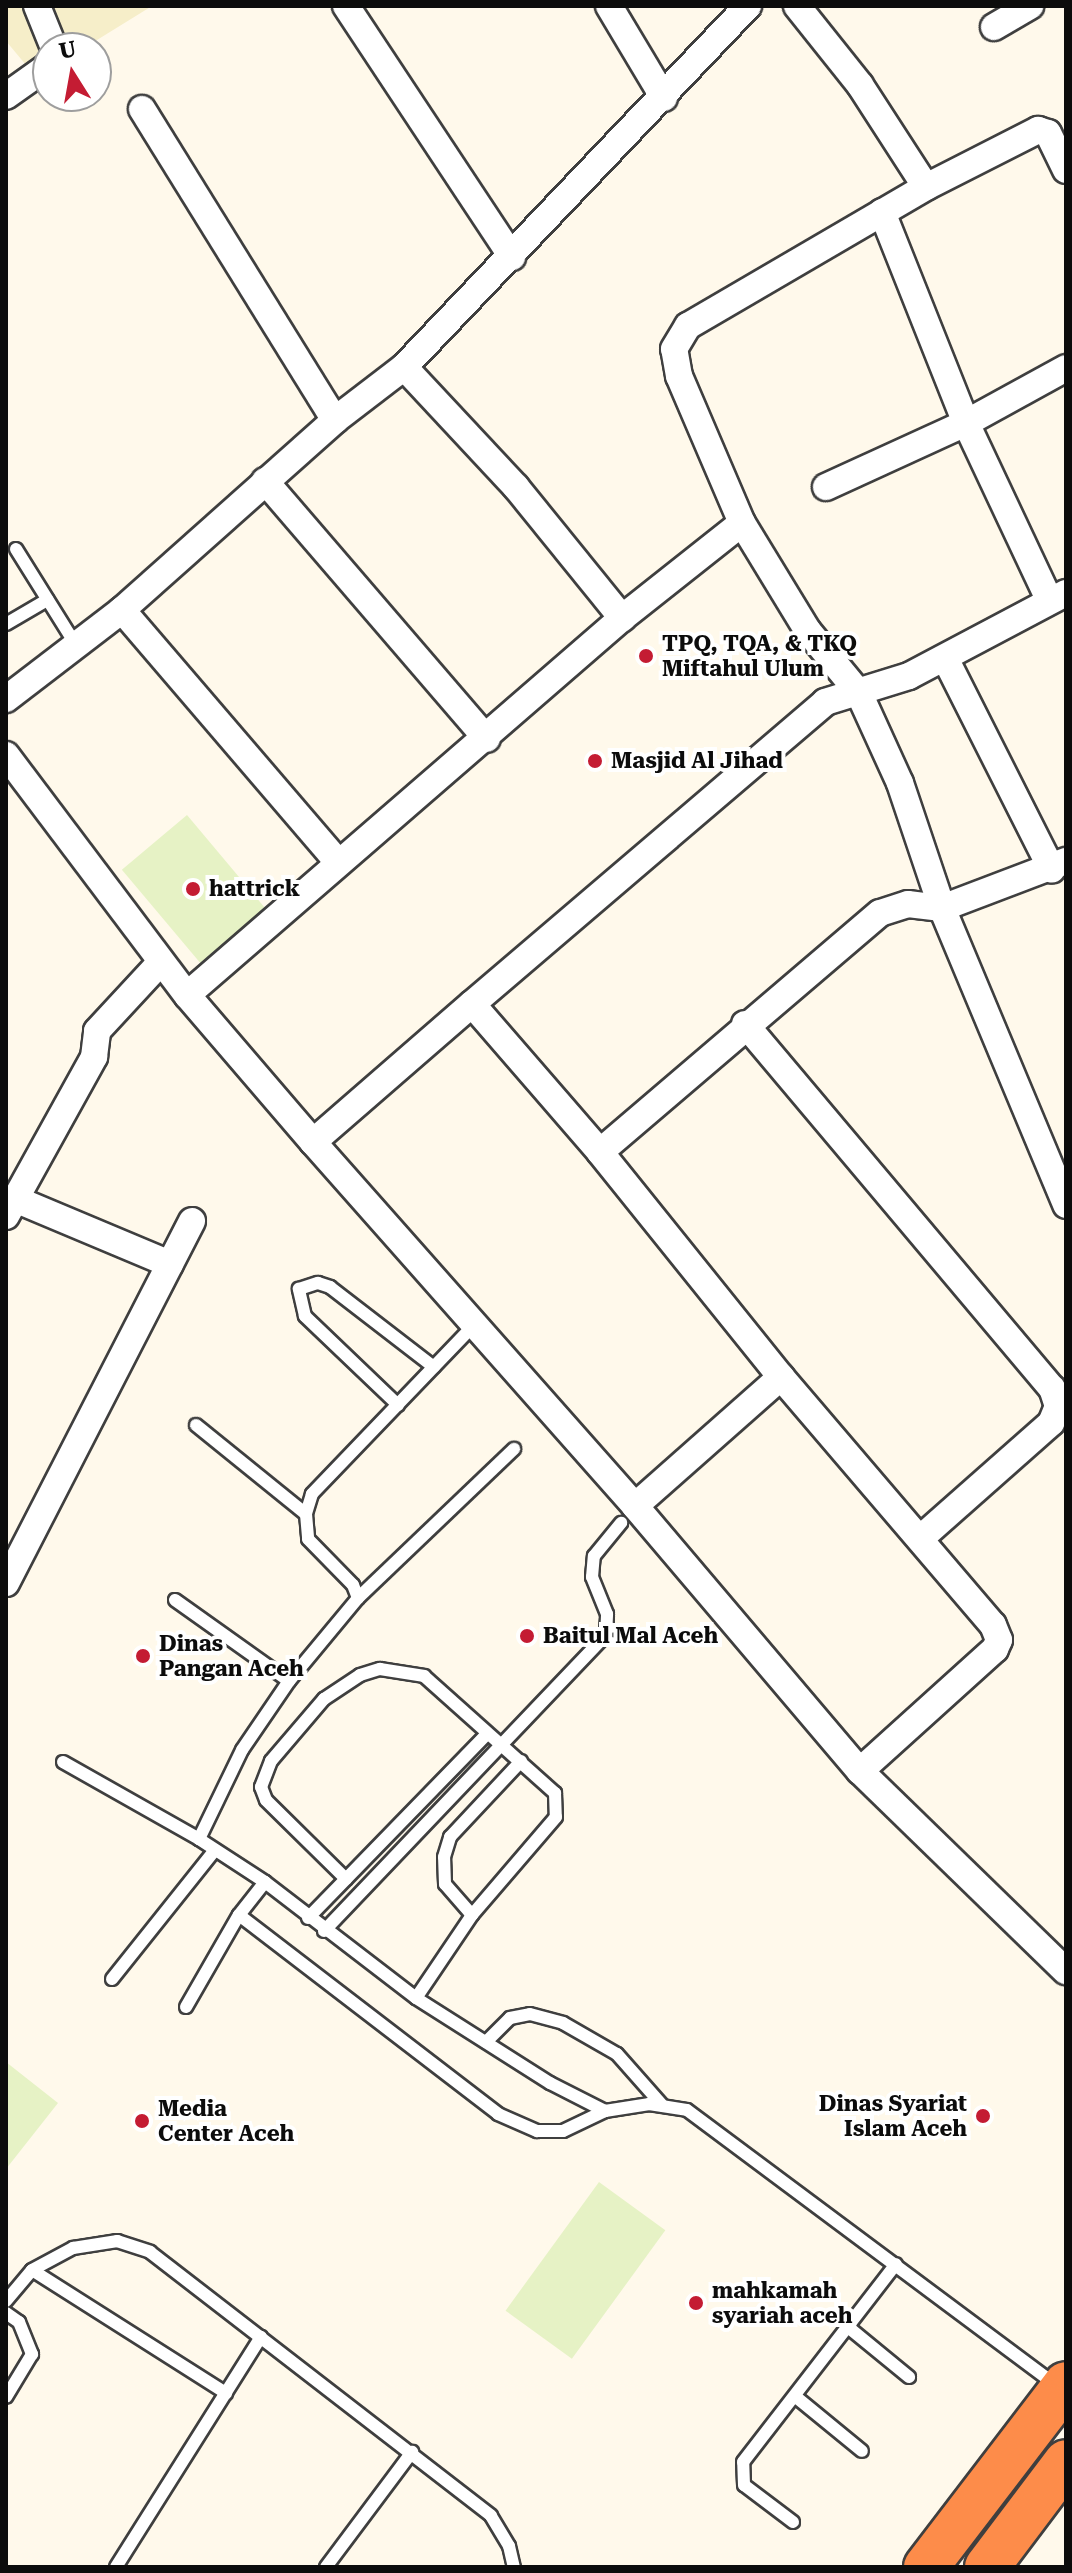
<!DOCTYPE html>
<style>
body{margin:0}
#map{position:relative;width:1072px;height:2573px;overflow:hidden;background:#fff9eb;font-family:"Roboto Serif",serif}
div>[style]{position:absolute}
.farmland>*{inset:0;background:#f6eec9}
.pitch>*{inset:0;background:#e6f2c5;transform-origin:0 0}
.roads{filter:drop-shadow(2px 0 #3f3f3f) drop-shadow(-2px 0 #3f3f3f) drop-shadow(0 2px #3f3f3f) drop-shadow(0 -2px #3f3f3f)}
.lane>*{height:12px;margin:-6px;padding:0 6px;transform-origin:6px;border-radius:6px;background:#fff}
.street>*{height:26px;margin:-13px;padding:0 13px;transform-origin:13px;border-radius:13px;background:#fff}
.highway>*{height:44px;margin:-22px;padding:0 22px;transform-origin:22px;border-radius:22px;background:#fd8c4a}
.dots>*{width:22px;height:22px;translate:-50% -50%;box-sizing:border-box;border:4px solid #fff;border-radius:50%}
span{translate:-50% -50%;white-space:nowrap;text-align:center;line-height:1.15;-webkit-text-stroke:8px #fff;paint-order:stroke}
.poi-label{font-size:22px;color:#0c0c0c;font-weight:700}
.left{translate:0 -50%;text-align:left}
.right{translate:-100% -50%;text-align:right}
.frame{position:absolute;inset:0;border:8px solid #0c0c0c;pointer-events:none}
.north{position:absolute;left:32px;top:32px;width:80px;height:80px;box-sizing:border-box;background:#fff;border:2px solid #9e9e9e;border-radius:50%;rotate:349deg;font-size:22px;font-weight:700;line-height:32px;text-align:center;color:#0c0c0c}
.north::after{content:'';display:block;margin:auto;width:28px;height:36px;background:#c41c33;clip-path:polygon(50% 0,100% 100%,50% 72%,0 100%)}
</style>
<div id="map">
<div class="farmland">
<i style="clip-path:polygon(6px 6px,152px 6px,84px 48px,48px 48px,36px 77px,6px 41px)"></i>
</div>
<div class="pitch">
<i style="left:187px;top:815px;width:122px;height:85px;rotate:50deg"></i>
<i style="clip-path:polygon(6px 2062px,58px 2103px,6px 2169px)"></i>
<i style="left:599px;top:2182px;width:82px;height:159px;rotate:36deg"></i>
</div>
<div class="roads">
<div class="lane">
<i style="left:16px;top:549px;width:113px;rotate:58deg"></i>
<i style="left:6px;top:624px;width:48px;rotate:-30.3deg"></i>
<i style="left:473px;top:1326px;width:233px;rotate:133.8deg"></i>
<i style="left:312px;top:1494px;width:21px;rotate:107deg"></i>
<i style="left:306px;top:1514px;width:25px;rotate:85deg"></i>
<i style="left:308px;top:1539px;width:64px;rotate:45.6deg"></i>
<i style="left:353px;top:1585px;width:14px;rotate:69deg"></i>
<i style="left:358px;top:1598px;width:108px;rotate:129.7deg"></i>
<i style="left:289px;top:1681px;width:83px;rotate:124.3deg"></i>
<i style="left:242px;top:1750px;width:99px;rotate:115.8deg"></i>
<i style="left:199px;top:1839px;width:79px;rotate:33.1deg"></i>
<i style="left:265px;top:1882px;width:190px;rotate:37.5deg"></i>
<i style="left:416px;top:1998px;width:159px;rotate:32.4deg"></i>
<i style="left:550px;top:2083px;width:62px;rotate:27deg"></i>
<i style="left:605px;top:2111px;width:45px;rotate:-9deg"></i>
<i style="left:649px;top:2104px;width:38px;rotate:9deg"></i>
<i style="left:687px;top:2110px;width:460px;rotate:36.7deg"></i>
<i style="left:398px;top:1405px;width:129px;rotate:-136.3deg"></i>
<i style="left:305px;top:1316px;width:28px;rotate:-103deg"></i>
<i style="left:299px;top:1289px;width:20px;rotate:-18deg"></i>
<i style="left:318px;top:1283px;width:13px;rotate:18deg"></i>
<i style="left:330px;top:1287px;width:131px;rotate:37.6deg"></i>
<i style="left:196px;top:1425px;width:141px;rotate:39deg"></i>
<i style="left:358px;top:1598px;width:216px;rotate:-43.7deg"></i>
<i style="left:175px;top:1600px;width:140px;rotate:35.4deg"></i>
<i style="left:63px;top:1762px;width:156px;rotate:29.5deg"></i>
<i style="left:346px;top:1879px;width:112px;rotate:-135.4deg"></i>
<i style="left:266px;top:1800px;width:14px;rotate:-111deg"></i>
<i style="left:261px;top:1787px;width:28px;rotate:-69deg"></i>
<i style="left:271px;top:1761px;width:82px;rotate:-49.5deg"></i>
<i style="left:324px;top:1699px;width:43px;rotate:-33.7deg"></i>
<i style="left:360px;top:1675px;width:21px;rotate:-17deg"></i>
<i style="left:380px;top:1669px;width:45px;rotate:9deg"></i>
<i style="left:424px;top:1676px;width:176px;rotate:41.8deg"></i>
<i style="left:555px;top:1793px;width:24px;rotate:88deg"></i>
<i style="left:556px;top:1817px;width:129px;rotate:130.6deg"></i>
<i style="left:472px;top:1915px;width:100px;rotate:124deg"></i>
<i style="left:239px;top:1915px;width:327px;rotate:37.5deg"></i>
<i style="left:498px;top:2114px;width:43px;rotate:23.6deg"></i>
<i style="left:537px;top:2131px;width:26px"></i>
<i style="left:563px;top:2131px;width:47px;rotate:-25.5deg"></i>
<i style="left:472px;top:1915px;width:41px;rotate:-131.1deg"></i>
<i style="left:445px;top:1884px;width:27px;rotate:-92deg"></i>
<i style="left:444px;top:1857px;width:21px;rotate:-73deg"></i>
<i style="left:450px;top:1837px;width:104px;rotate:-46.9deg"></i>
<i style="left:308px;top:1918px;width:257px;rotate:-45.8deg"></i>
<i style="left:324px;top:1931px;width:409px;rotate:-46.4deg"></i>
<i style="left:606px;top:1635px;width:21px;rotate:-87deg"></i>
<i style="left:607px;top:1614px;width:40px;rotate:-112deg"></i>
<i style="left:592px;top:1577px;width:21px;rotate:-85deg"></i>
<i style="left:594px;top:1556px;width:43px;rotate:-50.7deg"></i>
<i style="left:112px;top:1979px;width:165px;rotate:-51.4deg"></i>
<i style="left:186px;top:2007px;width:106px;rotate:-60.1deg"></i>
<i style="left:239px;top:1915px;width:42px;rotate:-51.8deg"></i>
<i style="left:486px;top:2042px;width:34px;rotate:-45deg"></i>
<i style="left:510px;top:2018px;width:20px;rotate:-11deg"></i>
<i style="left:530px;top:2014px;width:34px;rotate:15deg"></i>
<i style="left:563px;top:2023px;width:62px;rotate:29.9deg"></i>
<i style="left:617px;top:2054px;width:69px;rotate:48.5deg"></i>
<i style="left:32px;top:2270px;width:230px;rotate:32.4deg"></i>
<i style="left:6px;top:2301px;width:40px;rotate:-50deg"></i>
<i style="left:32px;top:2270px;width:47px;rotate:-28.2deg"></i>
<i style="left:73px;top:2248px;width:45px;rotate:-9deg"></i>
<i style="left:117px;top:2241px;width:35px;rotate:18deg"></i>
<i style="left:150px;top:2252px;width:431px;rotate:37.7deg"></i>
<i style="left:491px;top:2516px;width:35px;rotate:59deg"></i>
<i style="left:509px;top:2546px;width:22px;rotate:77deg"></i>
<i style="left:6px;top:2313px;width:16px;rotate:35deg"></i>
<i style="left:19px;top:2322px;width:35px;rotate:68deg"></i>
<i style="left:32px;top:2354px;width:50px;rotate:121.2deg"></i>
<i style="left:848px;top:2327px;width:79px;rotate:39.3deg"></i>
<i style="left:796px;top:2397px;width:85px;rotate:39.3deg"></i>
<i style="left:793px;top:2522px;width:61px;rotate:-142.9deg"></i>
<i style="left:744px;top:2485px;width:23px;rotate:-92deg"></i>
<i style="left:743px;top:2462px;width:250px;rotate:-52.3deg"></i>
<i style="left:116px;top:2567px;width:272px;rotate:-57.8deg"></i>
<i style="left:326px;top:2567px;width:144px;rotate:-53.2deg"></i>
</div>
<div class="street">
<i style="left:37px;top:6px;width:45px;rotate:68deg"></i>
<i style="left:346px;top:6px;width:301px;rotate:56.5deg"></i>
<i style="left:609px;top:6px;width:107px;rotate:59.1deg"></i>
<i style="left:797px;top:6px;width:101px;rotate:51.4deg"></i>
<i style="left:860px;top:85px;width:121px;rotate:57.1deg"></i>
<i style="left:994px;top:27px;width:42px;rotate:-30.3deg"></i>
<i style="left:6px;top:96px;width:52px;rotate:-35.5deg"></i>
<i style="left:142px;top:109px;width:366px;rotate:58.2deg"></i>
<i style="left:882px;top:212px;width:227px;rotate:68.3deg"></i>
<i style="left:966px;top:423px;width:114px;rotate:-28.8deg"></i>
<i style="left:404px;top:367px;width:164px;rotate:47deg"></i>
<i style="left:516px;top:487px;width:169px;rotate:51deg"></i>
<i style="left:265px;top:481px;width:340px;rotate:49.3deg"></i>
<i style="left:826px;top:487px;width:154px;rotate:-24.6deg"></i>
<i style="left:966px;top:423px;width:195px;rotate:64.8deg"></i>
<i style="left:742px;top:523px;width:127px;rotate:58.6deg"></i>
<i style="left:808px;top:631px;width:80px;rotate:50.6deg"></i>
<i style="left:859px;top:693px;width:99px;rotate:65.5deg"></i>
<i style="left:900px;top:783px;width:132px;rotate:71.4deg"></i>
<i style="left:942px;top:908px;width:322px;rotate:67.3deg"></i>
<i style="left:122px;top:610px;width:330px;rotate:49.4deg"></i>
<i style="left:945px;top:658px;width:237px;rotate:63.2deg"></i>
<i style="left:6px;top:699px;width:146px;rotate:-37.5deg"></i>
<i style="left:122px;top:610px;width:285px;rotate:-41.7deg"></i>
<i style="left:335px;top:420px;width:87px;rotate:-37.5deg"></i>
<i style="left:404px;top:367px;width:499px;rotate:-46.4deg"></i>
<i style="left:6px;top:755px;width:301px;rotate:53deg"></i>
<i style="left:187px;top:995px;width:194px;rotate:49.4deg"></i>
<i style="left:313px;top:1142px;width:211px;rotate:-41deg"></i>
<i style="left:472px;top:1004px;width:196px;rotate:49.1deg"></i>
<i style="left:600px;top:1152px;width:289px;rotate:51.2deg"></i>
<i style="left:781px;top:1377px;width:326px;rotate:49.5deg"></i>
<i style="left:993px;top:1625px;width:16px;rotate:68deg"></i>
<i style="left:999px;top:1640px;width:10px;rotate:114deg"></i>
<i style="left:995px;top:1649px;width:182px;rotate:137.9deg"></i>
<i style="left:187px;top:995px;width:576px;rotate:-40.91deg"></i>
<i style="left:622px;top:618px;width:153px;rotate:-38.4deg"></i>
<i style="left:742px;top:523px;width:160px;rotate:-113.2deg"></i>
<i style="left:679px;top:376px;width:27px;rotate:-100deg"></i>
<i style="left:674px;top:349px;width:27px;rotate:-59deg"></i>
<i style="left:688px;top:326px;width:276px;rotate:-30.3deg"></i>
<i style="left:926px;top:187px;width:126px;rotate:-27deg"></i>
<i style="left:1038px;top:130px;width:10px;rotate:17deg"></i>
<i style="left:1048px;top:133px;width:41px;rotate:64.1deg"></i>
<i style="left:472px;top:1004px;width:465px;rotate:-40.5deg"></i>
<i style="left:825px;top:702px;width:88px;rotate:-17.2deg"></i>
<i style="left:909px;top:676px;width:178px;rotate:-27.9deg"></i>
<i style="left:745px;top:1024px;width:476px;rotate:49.9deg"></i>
<i style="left:1052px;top:1388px;width:19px;rotate:72deg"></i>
<i style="left:1058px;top:1406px;width:18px;rotate:112deg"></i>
<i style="left:1051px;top:1423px;width:172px;rotate:138.5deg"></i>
<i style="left:313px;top:1142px;width:486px;rotate:48.5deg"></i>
<i style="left:635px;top:1506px;width:348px;rotate:49.7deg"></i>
<i style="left:860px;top:1771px;width:287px;rotate:44.2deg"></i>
<i style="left:600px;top:1152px;width:368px;rotate:-40.5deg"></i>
<i style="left:880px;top:913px;width:29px;rotate:-18deg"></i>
<i style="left:908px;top:904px;width:34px;rotate:7deg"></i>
<i style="left:942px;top:908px;width:133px;rotate:-20.8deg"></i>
<i style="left:15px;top:1199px;width:168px;rotate:22.8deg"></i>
<i style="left:6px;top:1216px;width:182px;rotate:-61deg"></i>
<i style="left:94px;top:1057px;width:26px;rotate:-83deg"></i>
<i style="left:97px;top:1031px;width:94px;rotate:-47.2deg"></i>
<i style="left:635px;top:1506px;width:195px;rotate:-41.5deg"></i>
<i style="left:6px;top:1583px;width:407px;rotate:-62.8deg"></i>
</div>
<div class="highway">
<i style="left:926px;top:2567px;width:230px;rotate:-52.6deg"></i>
<i style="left:987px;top:2567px;width:131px;rotate:-53deg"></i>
</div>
</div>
<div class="dots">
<i style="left:646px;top:656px;background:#c41c33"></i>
<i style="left:595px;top:761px;background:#c41c33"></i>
<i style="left:193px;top:889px;background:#c41c33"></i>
<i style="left:527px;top:1636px;background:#c41c33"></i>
<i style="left:143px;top:1656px;background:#c41c33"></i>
<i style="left:983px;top:2116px;background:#c41c33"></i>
<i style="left:142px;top:2121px;background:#c41c33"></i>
<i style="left:696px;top:2303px;background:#c41c33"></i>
</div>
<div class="poi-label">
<span class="left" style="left:662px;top:656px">TPQ, TQA, &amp; TKQ<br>Miftahul Ulum</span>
<span class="left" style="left:611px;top:761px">Masjid Al Jihad</span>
<span class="left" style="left:209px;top:889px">hattrick</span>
<span class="left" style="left:543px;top:1636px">Baitul Mal Aceh</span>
<span class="left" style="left:159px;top:1656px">Dinas<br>Pangan Aceh</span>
<span class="right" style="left:967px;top:2116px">Dinas Syariat<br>Islam Aceh</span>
<span class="left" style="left:158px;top:2121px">Media<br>Center Aceh</span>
<span class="left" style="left:712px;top:2303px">mahkamah<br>syariah aceh</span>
</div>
<div class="frame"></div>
<div class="north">U</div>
</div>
